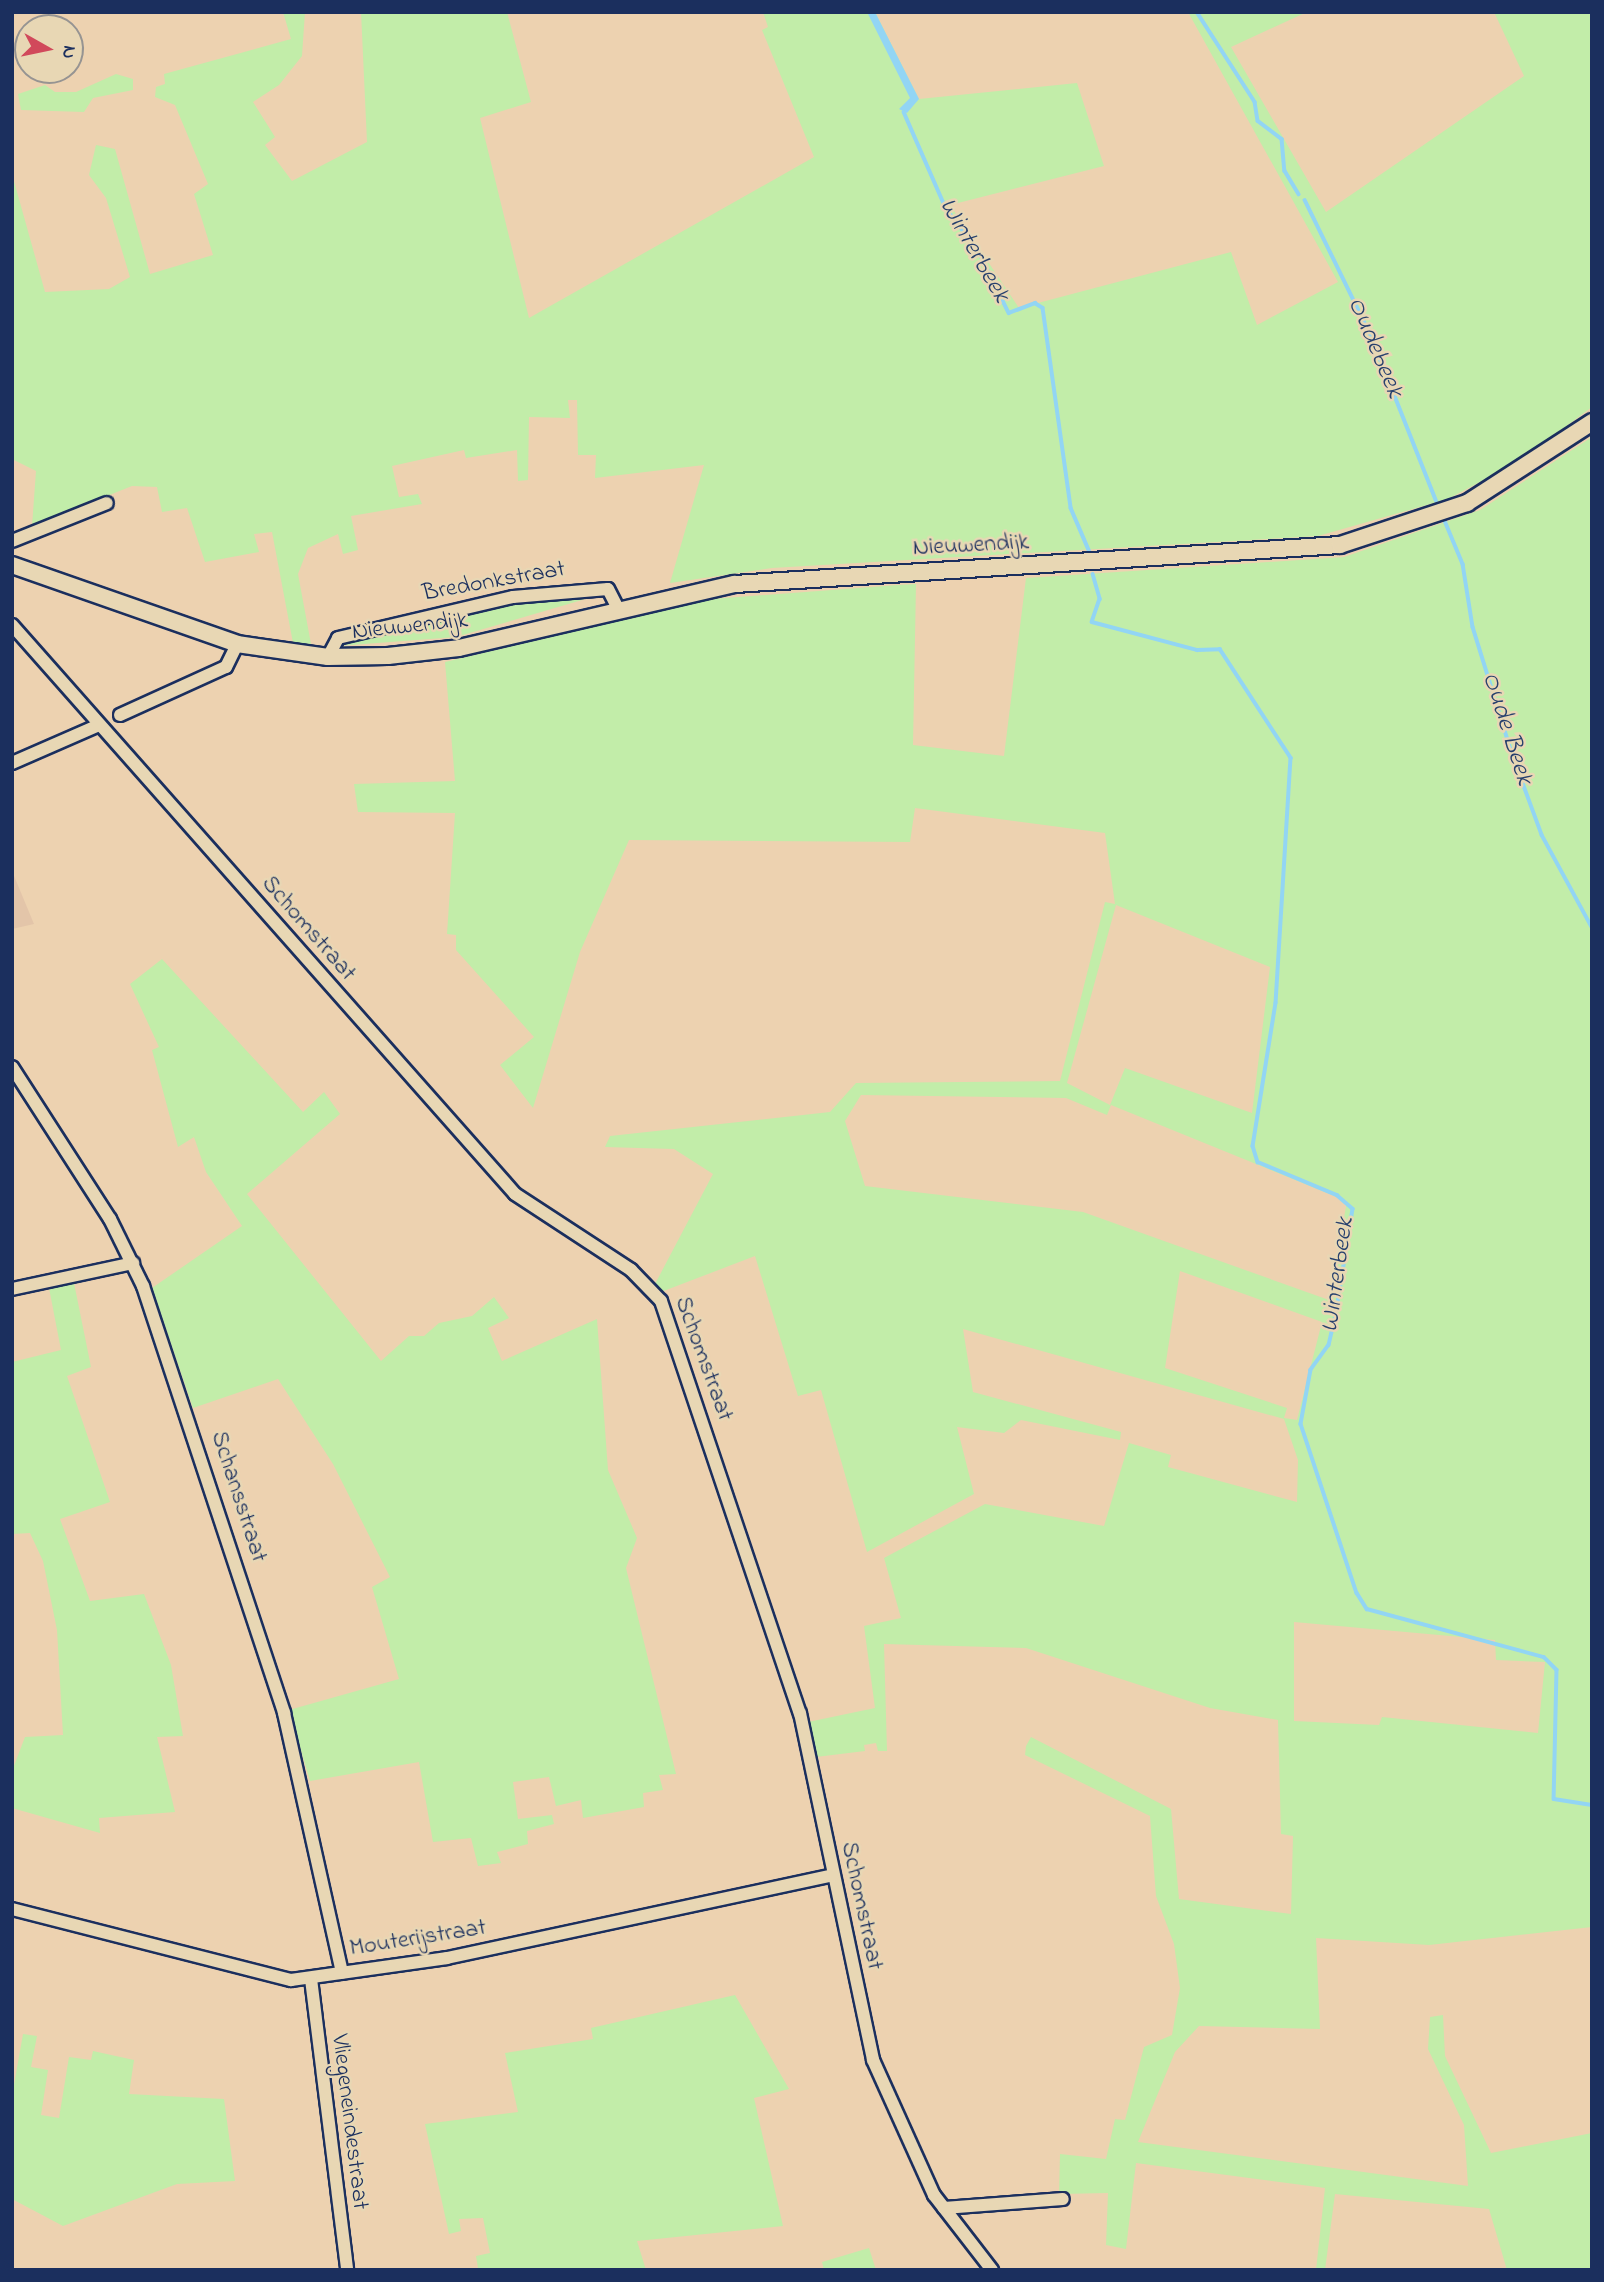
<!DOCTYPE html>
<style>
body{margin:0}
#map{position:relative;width:1604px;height:2282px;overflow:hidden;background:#edd2b0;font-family:"Indie Flower",sans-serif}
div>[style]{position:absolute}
.built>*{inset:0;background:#e3c5a9}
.green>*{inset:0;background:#c2eda9}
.water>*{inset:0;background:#92d5f4}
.stream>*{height:3.5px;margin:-1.75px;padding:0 1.75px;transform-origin:1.75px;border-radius:1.75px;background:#92d5f4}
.roads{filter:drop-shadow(2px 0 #1b2f5e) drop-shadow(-2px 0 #1b2f5e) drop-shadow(0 2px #1b2f5e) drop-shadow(0 -2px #1b2f5e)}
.street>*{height:12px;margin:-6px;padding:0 6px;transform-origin:6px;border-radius:6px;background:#e8d7b4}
.secondary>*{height:16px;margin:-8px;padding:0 8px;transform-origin:8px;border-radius:8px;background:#e8d7b4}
span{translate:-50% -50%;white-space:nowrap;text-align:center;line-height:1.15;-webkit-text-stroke:5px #e8d7b4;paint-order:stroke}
.street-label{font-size:24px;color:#1b2f5e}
.water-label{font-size:26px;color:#27406d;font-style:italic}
.frame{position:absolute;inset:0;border:14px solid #1b2f5e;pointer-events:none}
.north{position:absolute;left:14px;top:14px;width:70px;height:70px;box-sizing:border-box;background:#e8d7b4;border:2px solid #969492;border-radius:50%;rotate:99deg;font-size:19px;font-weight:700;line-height:28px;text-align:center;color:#1b2f5e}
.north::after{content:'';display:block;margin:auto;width:24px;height:32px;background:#d1495b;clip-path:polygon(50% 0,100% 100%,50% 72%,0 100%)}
</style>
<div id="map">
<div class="built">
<i style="clip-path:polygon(12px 871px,34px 924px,12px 929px)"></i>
</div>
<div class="green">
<i style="clip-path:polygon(283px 12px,305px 12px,302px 56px,279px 85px,253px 102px,275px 137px,265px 145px,292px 181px,367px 142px,361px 12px,507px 12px,531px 102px,480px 118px,529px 318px,814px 157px,762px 30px,768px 27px,763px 12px,875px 12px,919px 99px,1077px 83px,1104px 166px,950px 205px,1019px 308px,1231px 252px,1257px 325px,1338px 282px,1188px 12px,1307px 12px,1231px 47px,1326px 212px,1524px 76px,1494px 12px,1592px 12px,1592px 407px,1521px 460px,1448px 499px,1318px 536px,772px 568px,670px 583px,704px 465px,595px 478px,596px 455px,578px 455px,577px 400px,568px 400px,570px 418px,529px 417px,528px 480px,518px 481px,517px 450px,466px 458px,464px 450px,392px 466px,399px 497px,418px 494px,422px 504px,351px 516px,358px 550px,343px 554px,338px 534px,308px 548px,298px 574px,311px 644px,293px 643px,272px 532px,254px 534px,259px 552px,205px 562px,187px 508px,162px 512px,157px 487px,132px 486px,32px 526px,36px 471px,12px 459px,12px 174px,45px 292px,109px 289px,130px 277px,106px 198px,89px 175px,96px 145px,115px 149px,150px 274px,213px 255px,194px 194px,208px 184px,175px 105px,155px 97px,156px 87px,165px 84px,164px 74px,291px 39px)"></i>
<i style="clip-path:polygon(116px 74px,133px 79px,133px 90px,93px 98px,84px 112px,21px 110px,18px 94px,45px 85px,55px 92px,76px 92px)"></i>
<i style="clip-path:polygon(evenodd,1592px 437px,1592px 1927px,1429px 1945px,1316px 1938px,1320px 2029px,1199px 2026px,1175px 2052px,1138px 2142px,1468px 2186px,1464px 2125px,1428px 2049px,1430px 2017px,1443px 2015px,1445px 2056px,1491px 2153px,1592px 2133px,1592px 2270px,1507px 2270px,1489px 2209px,1335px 2194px,1325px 2270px,1316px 2270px,1325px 2188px,1136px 2163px,1126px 2249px,1106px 2245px,1108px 2193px,1059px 2194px,1060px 2154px,1106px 2159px,1115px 2119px,1125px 2120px,1144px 2047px,1172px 2035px,1180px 1988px,1174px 1944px,1156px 1896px,1150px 1816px,1025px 1755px,1026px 1746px,1031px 1737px,1171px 1809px,1179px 1899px,1291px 1914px,1293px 1836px,1281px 1834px,1278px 1720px,1210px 1708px,1026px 1648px,884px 1644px,887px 1751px,878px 1751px,876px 1743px,864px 1745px,865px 1751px,816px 1757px,808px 1722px,875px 1708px,864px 1626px,901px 1618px,884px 1558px,985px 1504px,1104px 1526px,1129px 1443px,1171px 1455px,1168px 1467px,1297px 1502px,1298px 1460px,1284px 1419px,963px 1329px,973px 1392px,1121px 1432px,1120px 1440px,1021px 1420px,1004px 1433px,957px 1427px,974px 1494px,867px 1552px,821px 1390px,798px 1396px,755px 1256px,661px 1292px,655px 1284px,713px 1174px,674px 1149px,605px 1147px,610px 1136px,830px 1112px,856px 1083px,1060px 1081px,1105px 902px,1115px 904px,1105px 833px,915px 808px,910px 842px,629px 840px,580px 952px,533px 1108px,500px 1065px,534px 1037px,456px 950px,456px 935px,447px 934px,455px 813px,358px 812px,354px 784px,455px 781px,445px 662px,711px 599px,898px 585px,916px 584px,913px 745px,1004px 756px,1026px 578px,1344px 557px,1480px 510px,1592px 437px,1116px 905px,1270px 967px,1252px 1113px,1125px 1068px,1110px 1105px,1067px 1083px,1116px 905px,1592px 437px,861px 1095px,1066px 1098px,1107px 1115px,1111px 1105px,1347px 1201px,1329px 1300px,1083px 1212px,865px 1186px,845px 1121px,861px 1095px,1592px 437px,1180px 1271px,1322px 1322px,1297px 1420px,1284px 1418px,1287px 1408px,1165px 1368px,1180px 1271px,1592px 437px,1294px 1622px,1495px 1640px,1496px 1660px,1545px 1662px,1538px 1733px,1382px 1717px,1379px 1725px,1294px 1721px,1294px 1622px)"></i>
<i style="clip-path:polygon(599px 595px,456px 637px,338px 646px,498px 603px)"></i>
<i style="clip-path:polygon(162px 959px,303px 1112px,324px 1092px,340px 1114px,247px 1194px,381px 1361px,409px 1336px,424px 1336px,439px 1323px,472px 1316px,494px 1297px,509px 1318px,488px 1328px,502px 1361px,597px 1319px,608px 1470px,637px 1538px,626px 1568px,676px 1774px,659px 1775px,663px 1790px,643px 1793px,644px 1807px,583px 1818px,581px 1800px,556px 1806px,549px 1777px,513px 1782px,518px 1819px,552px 1815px,554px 1824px,527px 1831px,528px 1844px,497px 1852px,501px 1863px,478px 1866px,471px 1838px,433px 1842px,419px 1762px,310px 1781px,289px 1710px,399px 1679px,372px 1587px,390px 1577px,333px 1464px,278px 1379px,193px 1408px,152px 1288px,242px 1226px,206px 1172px,194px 1137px,178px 1147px,152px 1050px,159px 1047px,130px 984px)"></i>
<i style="clip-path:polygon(74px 1283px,91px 1367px,67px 1376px,110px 1502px,60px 1519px,90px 1601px,144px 1594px,171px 1665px,183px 1736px,157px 1737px,175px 1812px,99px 1818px,100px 1833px,12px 1808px,12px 1771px,25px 1737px,63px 1735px,57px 1630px,43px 1561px,30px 1533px,12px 1534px,12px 1362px,61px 1350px,49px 1288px)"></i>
<i style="clip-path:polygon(735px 1995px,789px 2089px,754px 2098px,783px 2226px,637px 2241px,646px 2270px,478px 2268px,476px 2256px,490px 2253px,483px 2218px,459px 2219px,461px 2231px,449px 2234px,425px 2124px,518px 2112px,505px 2053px,593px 2039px,591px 2028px)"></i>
<i style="clip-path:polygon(23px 2034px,37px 2036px,31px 2067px,48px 2070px,41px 2115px,59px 2118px,69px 2057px,91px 2060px,93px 2051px,134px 2060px,129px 2094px,224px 2099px,235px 2181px,177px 2184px,63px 2226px,12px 2199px,12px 2096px)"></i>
<i style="clip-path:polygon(869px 2248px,876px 2270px,824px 2270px,822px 2262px)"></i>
</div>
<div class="water">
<i style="clip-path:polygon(867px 12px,875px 12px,919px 99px,907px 113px,899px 109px,910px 98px)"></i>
</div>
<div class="stream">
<i style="left:1197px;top:12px;width:107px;rotate:57.2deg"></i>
<i style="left:1255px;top:102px;width:19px;rotate:81deg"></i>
<i style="left:1258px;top:121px;width:30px;rotate:37deg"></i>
<i style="left:1282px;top:139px;width:32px;rotate:85deg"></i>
<i style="left:1285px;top:171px;width:27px;rotate:59deg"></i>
<i style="left:904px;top:112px;width:105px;rotate:66.4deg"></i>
<i style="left:946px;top:208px;width:55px;rotate:53.1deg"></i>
<i style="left:979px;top:252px;width:68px;rotate:63.8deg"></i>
<i style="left:1009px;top:313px;width:28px;rotate:-21deg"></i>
<i style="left:1035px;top:303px;width:9px;rotate:32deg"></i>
<i style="left:1043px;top:308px;width:202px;rotate:82deg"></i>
<i style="left:1071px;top:508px;width:46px;rotate:66.8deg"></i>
<i style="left:1305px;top:200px;width:148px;rotate:64deg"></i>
<i style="left:1370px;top:333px;width:180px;rotate:68.4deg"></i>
<i style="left:1445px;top:521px;width:47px;rotate:67.3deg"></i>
<i style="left:1463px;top:564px;width:64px;rotate:81deg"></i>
<i style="left:1473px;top:627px;width:135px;rotate:72.8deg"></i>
<i style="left:1513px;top:756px;width:84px;rotate:69.8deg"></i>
<i style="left:1542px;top:835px;width:105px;rotate:61.5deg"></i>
<i style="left:1093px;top:574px;width:26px;rotate:74deg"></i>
<i style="left:1100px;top:599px;width:24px;rotate:109deg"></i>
<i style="left:1092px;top:622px;width:109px;rotate:14.9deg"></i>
<i style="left:1197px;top:650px;width:23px;rotate:-2deg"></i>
<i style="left:1220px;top:649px;width:130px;rotate:56.9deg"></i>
<i style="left:1291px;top:758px;width:245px;rotate:93.5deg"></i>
<i style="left:1276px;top:1003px;width:145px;rotate:99.1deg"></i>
<i style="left:1253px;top:1146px;width:17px;rotate:73deg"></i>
<i style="left:1258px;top:1162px;width:86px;rotate:22.7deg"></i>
<i style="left:1337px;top:1195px;width:21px;rotate:41deg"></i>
<i style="left:1353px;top:1209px;width:107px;rotate:99.1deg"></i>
<i style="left:1336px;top:1315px;width:31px;rotate:103deg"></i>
<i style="left:1329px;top:1345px;width:31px;rotate:126deg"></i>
<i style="left:1311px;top:1370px;width:55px;rotate:100.5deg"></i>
<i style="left:1301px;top:1424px;width:178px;rotate:71.7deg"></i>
<i style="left:1357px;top:1593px;width:19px;rotate:58deg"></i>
<i style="left:1367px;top:1609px;width:183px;rotate:15.2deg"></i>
<i style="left:1544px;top:1657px;width:18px;rotate:45deg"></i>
<i style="left:1557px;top:1670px;width:129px;rotate:91.3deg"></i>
<i style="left:1554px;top:1799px;width:38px;rotate:9deg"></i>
</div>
<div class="roads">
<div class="street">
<i style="left:12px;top:541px;width:102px;rotate:-21.8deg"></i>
<i style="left:12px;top:625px;width:759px;rotate:48.52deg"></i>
<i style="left:515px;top:1194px;width:139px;rotate:33.2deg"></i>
<i style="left:631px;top:1270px;width:43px;rotate:45.9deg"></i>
<i style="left:661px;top:1301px;width:435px;rotate:71.4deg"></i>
<i style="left:800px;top:1713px;width:355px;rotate:78.1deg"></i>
<i style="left:873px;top:2060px;width:148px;rotate:65.7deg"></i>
<i style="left:934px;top:2195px;width:95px;rotate:52.3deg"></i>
<i style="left:328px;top:657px;width:21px;rotate:-62deg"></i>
<i style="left:338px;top:638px;width:180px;rotate:-13.2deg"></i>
<i style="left:513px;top:597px;width:95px;rotate:-4.8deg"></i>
<i style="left:608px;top:589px;width:20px;rotate:63deg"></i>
<i style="left:120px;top:715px;width:116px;rotate:-24.4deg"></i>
<i style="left:226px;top:667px;width:25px;rotate:-64deg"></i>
<i style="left:12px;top:763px;width:95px;rotate:-23.6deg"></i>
<i style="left:12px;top:1067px;width:181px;rotate:57.2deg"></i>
<i style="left:110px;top:1219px;width:75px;rotate:63.8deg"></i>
<i style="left:143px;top:1286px;width:450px;rotate:71.7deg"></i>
<i style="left:284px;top:1713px;width:266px;rotate:77.4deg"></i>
<i style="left:12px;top:1289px;width:124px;rotate:-12.1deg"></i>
<i style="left:12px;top:1909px;width:288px;rotate:14.3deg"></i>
<i style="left:291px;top:1980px;width:158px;rotate:-8deg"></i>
<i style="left:447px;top:1958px;width:395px;rotate:-12.1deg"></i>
<i style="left:311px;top:1979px;width:293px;rotate:82.9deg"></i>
<i style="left:944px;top:2208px;width:119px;rotate:-4.3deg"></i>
</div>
<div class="secondary">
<i style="left:12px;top:565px;width:238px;rotate:19.3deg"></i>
<i style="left:237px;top:644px;width:92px;rotate:8.1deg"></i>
<i style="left:328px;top:657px;width:60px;rotate:-1deg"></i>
<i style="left:388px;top:656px;width:71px;rotate:-6.4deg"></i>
<i style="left:459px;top:648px;width:283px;rotate:-13.1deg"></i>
<i style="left:735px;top:584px;width:606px;rotate:-3.69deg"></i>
<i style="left:1340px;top:545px;width:134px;rotate:-18.3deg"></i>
<i style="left:1467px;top:503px;width:149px;rotate:-32.9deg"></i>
</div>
</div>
<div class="street-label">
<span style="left:971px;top:546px;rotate:-3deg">Nieuwendijk</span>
<span style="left:494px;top:582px;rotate:-10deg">Bredonkstraat</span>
<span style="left:410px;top:627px;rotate:-6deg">Nieuwendijk</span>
<span style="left:308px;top:929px;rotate:49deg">Schomstraat</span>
<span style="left:703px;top:1359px;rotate:70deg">Schomstraat</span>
<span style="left:238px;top:1497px;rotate:72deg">Schansstraat</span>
<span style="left:861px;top:1906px;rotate:78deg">Schomstraat</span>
<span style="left:418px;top:1939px;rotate:-9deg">Mouterijstraat</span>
<span style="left:349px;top:2122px;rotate:83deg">Vliegeneindestraat</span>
</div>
<div class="water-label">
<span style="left:973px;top:251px;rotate:60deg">Winterbeek</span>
<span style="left:1374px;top:348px;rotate:67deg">Oudebeek</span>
<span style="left:1506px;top:729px;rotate:72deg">Oude Beek</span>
<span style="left:1339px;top:1275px;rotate:-82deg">Winterbeek</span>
</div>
<div class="frame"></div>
<div class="north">N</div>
</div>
